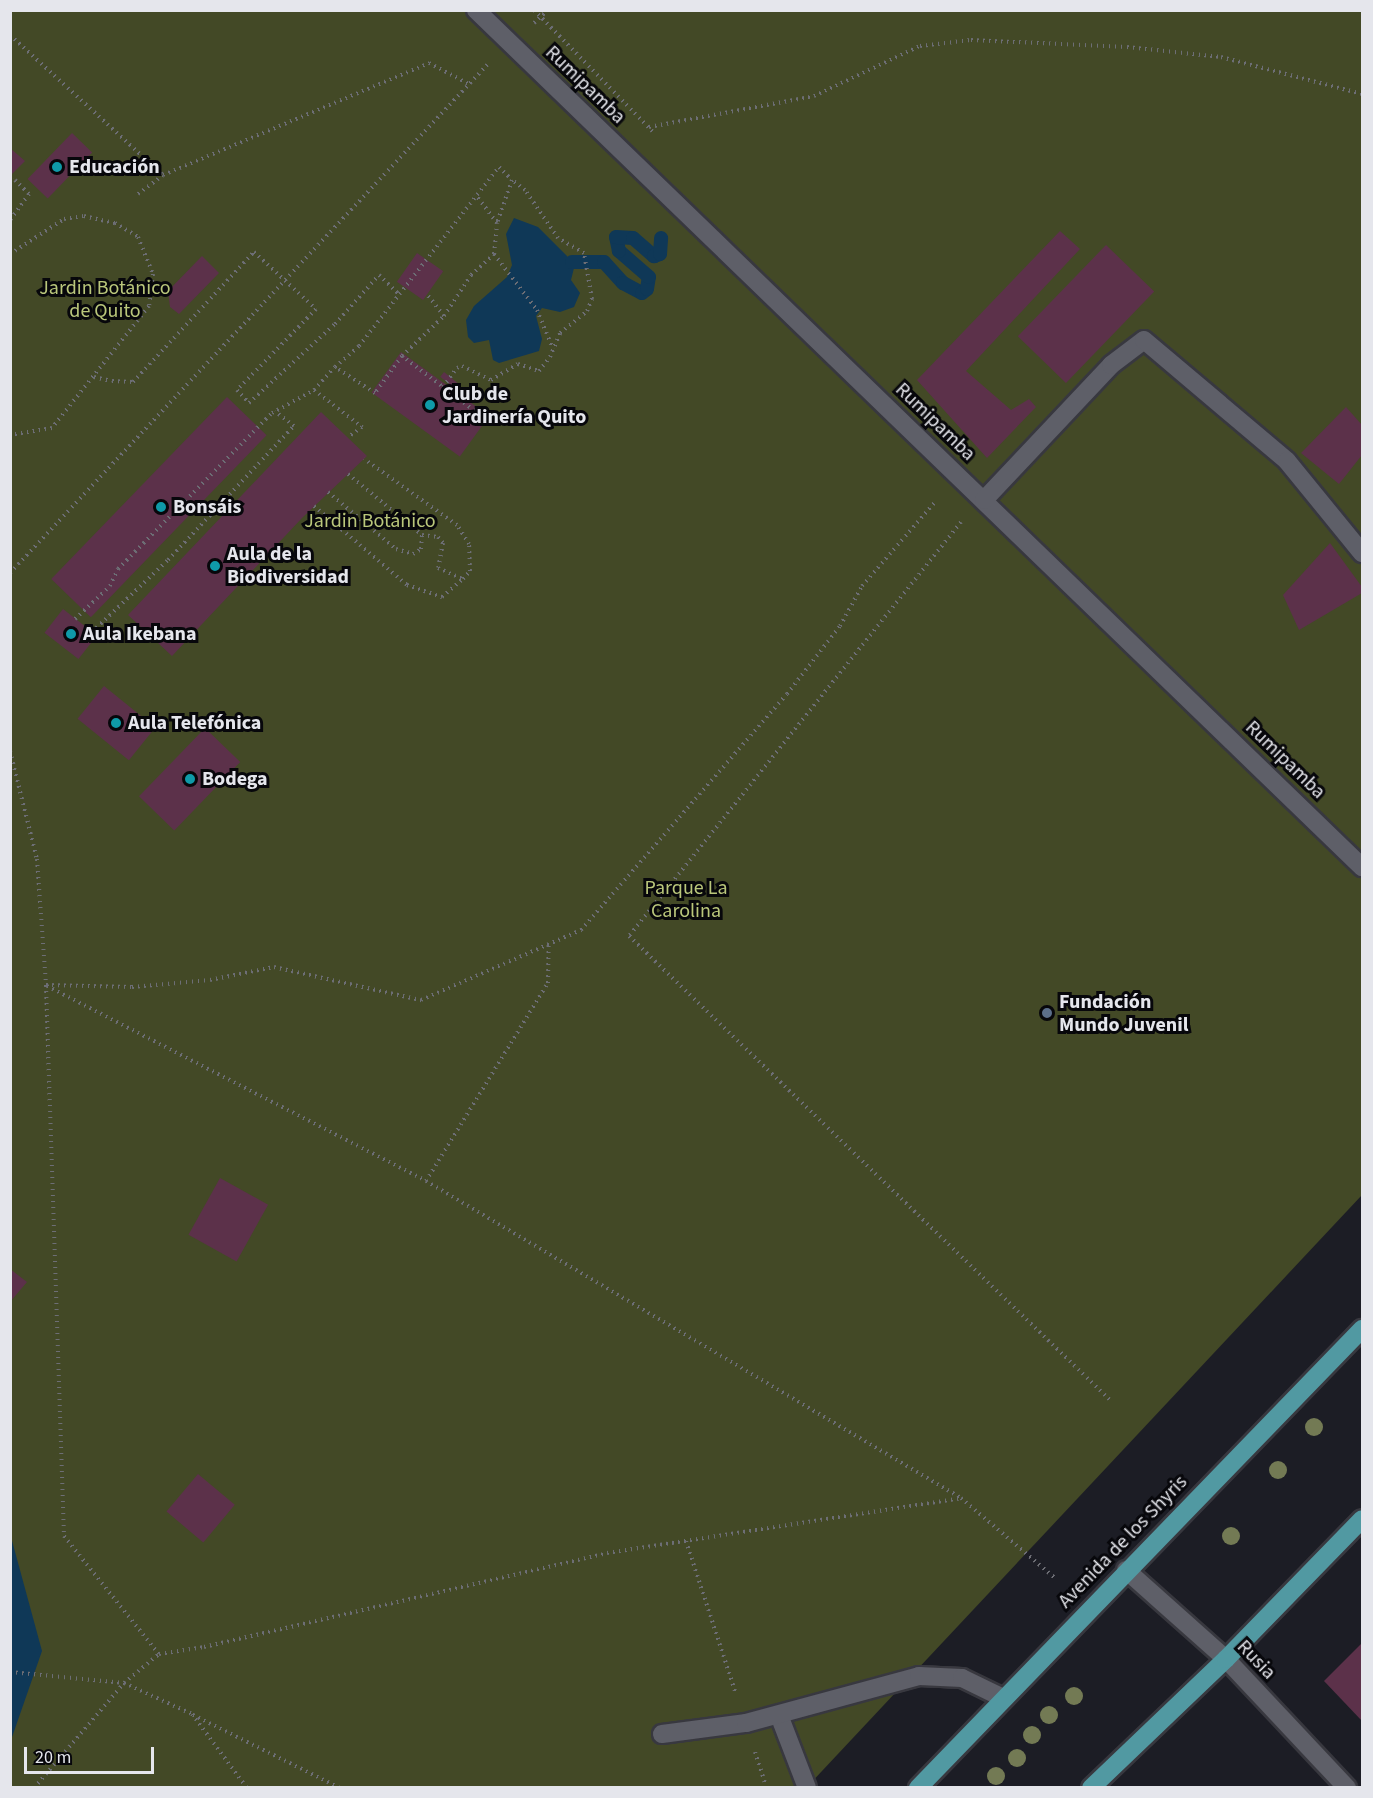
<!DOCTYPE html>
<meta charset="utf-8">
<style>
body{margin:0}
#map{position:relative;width:1373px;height:1798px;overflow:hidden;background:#1c1d25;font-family:"Source Sans 3",sans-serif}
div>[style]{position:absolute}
.green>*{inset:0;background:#434926}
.water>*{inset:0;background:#0f3857}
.stream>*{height:14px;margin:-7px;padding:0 7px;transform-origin:7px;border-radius:7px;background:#0f3857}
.building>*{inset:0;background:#5c314a;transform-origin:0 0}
.path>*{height:4px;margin-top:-2px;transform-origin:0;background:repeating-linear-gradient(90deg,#6d6e75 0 1.5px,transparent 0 6px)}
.roads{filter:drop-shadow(2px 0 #38383f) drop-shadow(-2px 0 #38383f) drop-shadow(0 2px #38383f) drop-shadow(0 -2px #38383f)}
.minor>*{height:18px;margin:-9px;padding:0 9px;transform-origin:9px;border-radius:9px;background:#5e5f68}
.major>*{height:18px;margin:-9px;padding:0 9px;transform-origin:9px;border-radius:9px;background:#5199a2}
.path-bridge>*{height:4px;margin-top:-2px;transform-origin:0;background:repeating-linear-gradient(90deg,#6d6e75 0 1.5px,transparent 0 6px)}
.trees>*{width:18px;height:18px;margin:-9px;border-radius:50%;background:#737a54}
.dots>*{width:16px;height:16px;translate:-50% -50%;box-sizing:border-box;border:3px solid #07070b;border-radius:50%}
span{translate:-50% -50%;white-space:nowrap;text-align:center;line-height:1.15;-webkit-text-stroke:6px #07070b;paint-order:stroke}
.street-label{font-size:20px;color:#e5e6ec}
.poi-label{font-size:20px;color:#e5e6ec;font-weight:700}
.left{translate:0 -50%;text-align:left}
.park-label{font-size:20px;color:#bac77b}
.frame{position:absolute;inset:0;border:12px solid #e5e6ec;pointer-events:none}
.scale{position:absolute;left:24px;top:1747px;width:130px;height:27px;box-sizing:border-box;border:3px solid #e5e6ec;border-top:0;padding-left:8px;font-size:18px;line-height:21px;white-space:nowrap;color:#e5e6ec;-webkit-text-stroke:4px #07070b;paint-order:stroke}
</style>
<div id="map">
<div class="green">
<i style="clip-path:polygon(11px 11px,1362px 11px,1362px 1195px,807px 1787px,11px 1787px)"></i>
</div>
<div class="water">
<i style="clip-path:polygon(514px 218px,538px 227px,567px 256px,574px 268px,571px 280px,580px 293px,574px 307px,560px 312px,542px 308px,536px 316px,542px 339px,539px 351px,499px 363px,493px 360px,489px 340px,474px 343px,468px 337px,466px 320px,474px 306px,507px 277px,512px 265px,506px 234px)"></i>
<i style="clip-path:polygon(11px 1537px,42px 1651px,11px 1740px)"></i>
</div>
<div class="stream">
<i style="left:572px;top:262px;width:32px"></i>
<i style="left:604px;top:262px;width:28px;rotate:48deg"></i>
<i style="left:623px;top:283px;width:21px;rotate:28deg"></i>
<i style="left:642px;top:293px;width:6px;rotate:-39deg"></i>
<i style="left:647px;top:289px;width:12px;rotate:-81deg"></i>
<i style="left:649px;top:277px;width:40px;rotate:-139deg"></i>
<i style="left:619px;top:251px;width:14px;rotate:-102deg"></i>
<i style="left:616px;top:237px;width:17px;rotate:3deg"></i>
<i style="left:633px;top:238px;width:28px;rotate:41deg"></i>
<i style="left:654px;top:256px;width:6px;rotate:-18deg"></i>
<i style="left:660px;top:254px;width:16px;rotate:-86deg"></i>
</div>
<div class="building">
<i style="left:72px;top:133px;width:28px;height:64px;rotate:44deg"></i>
<i style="clip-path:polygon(10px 148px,25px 161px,10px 176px)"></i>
<i style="clip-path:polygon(1060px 231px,1080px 249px,966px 371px,1011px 410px,1029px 399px,1036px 407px,987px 458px,917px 380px)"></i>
<i style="left:1106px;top:245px;width:67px;height:127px;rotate:44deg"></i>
<i style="left:417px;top:253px;width:32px;height:35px;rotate:35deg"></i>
<i style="clip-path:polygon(202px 256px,219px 273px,179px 314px,170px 307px,168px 291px)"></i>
<i style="left:401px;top:352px;width:109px;height:50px;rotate:36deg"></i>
<i style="left:444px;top:372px;width:19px;height:6px;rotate:39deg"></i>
<i style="left:227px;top:397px;width:55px;height:253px;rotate:44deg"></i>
<i style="clip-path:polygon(1346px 407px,1362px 425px,1362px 455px,1339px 484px,1301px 453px)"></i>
<i style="clip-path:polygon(321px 412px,367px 456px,302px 518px,172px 656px,128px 615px)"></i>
<i style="clip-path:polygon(1330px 543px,1362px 587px,1362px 593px,1299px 630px,1283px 595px)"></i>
<i style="left:63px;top:609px;width:43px;height:30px;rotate:38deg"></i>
<i style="left:104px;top:686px;width:66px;height:42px;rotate:39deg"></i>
<i style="left:205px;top:728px;width:49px;height:95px;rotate:44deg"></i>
<i style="left:220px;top:1178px;width:55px;height:65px;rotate:29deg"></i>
<i style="clip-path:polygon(10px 1269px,27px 1282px,10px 1302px)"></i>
<i style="left:198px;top:1474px;width:48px;height:49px;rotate:40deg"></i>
<i style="clip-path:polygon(1362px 1643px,1362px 1721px,1324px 1681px)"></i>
</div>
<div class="path">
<i style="left:534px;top:10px;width:170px;rotate:45.7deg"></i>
<i style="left:534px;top:23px;width:19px;rotate:-43deg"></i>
<i style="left:10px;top:35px;width:207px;rotate:42.5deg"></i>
<i style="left:649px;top:127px;width:168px;rotate:-10.6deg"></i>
<i style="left:814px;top:96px;width:117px;rotate:-25.3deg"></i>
<i style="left:920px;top:46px;width:51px;rotate:-6.7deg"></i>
<i style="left:971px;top:40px;width:156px;rotate:2.6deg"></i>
<i style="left:1127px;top:47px;width:95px;rotate:6.1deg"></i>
<i style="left:1221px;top:57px;width:146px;rotate:14.7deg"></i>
<i style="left:10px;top:184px;width:6px;rotate:-39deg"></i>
<i style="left:15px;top:180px;width:20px;rotate:45deg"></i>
<i style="left:29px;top:194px;width:32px;rotate:126deg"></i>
<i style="left:138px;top:194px;width:31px;rotate:-37deg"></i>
<i style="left:163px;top:175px;width:289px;rotate:-22.8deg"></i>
<i style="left:429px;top:63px;width:45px;rotate:27.7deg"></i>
<i style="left:10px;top:254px;width:64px;rotate:-32.9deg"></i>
<i style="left:64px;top:219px;width:20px;rotate:-9deg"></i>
<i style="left:84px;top:216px;width:32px;rotate:13deg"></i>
<i style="left:115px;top:223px;width:27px;rotate:31deg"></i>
<i style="left:138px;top:237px;width:40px;rotate:68deg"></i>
<i style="left:153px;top:274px;width:32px;rotate:97deg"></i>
<i style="left:149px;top:306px;width:156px;rotate:128.5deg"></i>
<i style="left:52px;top:428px;width:43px;rotate:170.5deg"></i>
<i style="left:494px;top:254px;width:71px;rotate:52.5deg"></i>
<i style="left:537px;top:310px;width:42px;rotate:67.7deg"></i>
<i style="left:444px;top:316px;width:49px;rotate:-56.6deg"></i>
<i style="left:471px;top:275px;width:31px;rotate:-42deg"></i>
<i style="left:494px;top:254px;width:31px;rotate:-84deg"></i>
<i style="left:497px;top:223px;width:36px;rotate:-127deg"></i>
<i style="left:335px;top:324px;width:66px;rotate:-48.1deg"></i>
<i style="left:379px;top:275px;width:29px;rotate:44deg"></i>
<i style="left:402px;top:356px;width:58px;rotate:-43.6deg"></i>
<i style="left:444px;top:316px;width:28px;rotate:-128deg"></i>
<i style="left:94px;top:377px;width:18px;rotate:13deg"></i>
<i style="left:443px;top:387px;width:24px;rotate:-54deg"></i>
<i style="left:457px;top:368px;width:5px;rotate:-22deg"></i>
<i style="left:462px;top:366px;width:32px;rotate:26deg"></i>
<i style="left:491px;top:380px;width:31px;rotate:-31deg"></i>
<i style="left:518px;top:364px;width:22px;rotate:18deg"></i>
<i style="left:539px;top:371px;width:18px;rotate:-52deg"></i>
<i style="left:550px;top:357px;width:26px;rotate:-67deg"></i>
<i style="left:560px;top:333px;width:35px;rotate:-39deg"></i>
<i style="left:587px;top:311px;width:13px;rotate:-67deg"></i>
<i style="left:592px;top:299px;width:47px;rotate:-99.9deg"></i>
<i style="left:584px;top:253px;width:30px;rotate:-150deg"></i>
<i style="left:558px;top:238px;width:58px;rotate:-124.5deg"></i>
<i style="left:525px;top:190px;width:16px;rotate:-142deg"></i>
<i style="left:314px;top:390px;width:61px;rotate:37.6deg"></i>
<i style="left:362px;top:427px;width:17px;rotate:144deg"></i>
<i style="left:484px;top:418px;width:103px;rotate:-142.9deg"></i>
<i style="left:402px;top:356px;width:46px;rotate:126.1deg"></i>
<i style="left:375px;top:393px;width:48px;rotate:-147deg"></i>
<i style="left:335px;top:367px;width:32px;rotate:-41deg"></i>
<i style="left:359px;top:346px;width:227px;rotate:-52deg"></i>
<i style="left:499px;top:167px;width:18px;rotate:45deg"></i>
<i style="left:512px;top:180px;width:46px;rotate:109.2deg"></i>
<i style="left:348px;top:474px;width:96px;rotate:39.5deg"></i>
<i style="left:422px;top:535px;width:16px;rotate:7deg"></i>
<i style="left:438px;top:537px;width:8px;rotate:50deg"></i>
<i style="left:443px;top:543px;width:25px;rotate:101deg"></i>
<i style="left:438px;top:568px;width:27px;rotate:24deg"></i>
<i style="left:328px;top:492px;width:89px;rotate:40deg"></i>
<i style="left:396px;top:549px;width:18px;rotate:16deg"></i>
<i style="left:413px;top:554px;width:9px;rotate:-32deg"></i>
<i style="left:421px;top:549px;width:14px;rotate:-86deg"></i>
<i style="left:314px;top:506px;width:122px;rotate:40.3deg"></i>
<i style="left:407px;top:585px;width:37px;rotate:19deg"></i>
<i style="left:442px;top:597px;width:28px;rotate:-41deg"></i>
<i style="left:463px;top:579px;width:11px;rotate:-49deg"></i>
<i style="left:470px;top:571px;width:27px;rotate:-92deg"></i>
<i style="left:469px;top:544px;width:22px;rotate:-122deg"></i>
<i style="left:457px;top:525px;width:114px;rotate:-144.6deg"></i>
<i style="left:961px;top:522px;width:531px;rotate:128.73deg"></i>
<i style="left:629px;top:936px;width:670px;rotate:43.97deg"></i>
<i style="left:10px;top:573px;width:698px;rotate:-46.8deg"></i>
<i style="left:75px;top:619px;width:48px;rotate:-43.3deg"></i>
<i style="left:110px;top:586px;width:19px;rotate:-65deg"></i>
<i style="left:118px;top:569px;width:219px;rotate:-45.4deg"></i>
<i style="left:272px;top:413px;width:48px;rotate:-28.7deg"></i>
<i style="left:314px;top:390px;width:31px;rotate:-48deg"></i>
<i style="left:92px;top:632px;width:105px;rotate:-43.5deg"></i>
<i style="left:168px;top:560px;width:184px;rotate:-46.8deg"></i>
<i style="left:294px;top:426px;width:24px;rotate:-142deg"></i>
<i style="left:10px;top:751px;width:111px;rotate:76deg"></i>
<i style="left:37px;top:859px;width:126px;rotate:85.9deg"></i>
<i style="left:46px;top:985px;width:551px;rotate:88.13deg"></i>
<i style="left:64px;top:1536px;width:151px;rotate:51.2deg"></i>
<i style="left:46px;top:985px;width:86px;rotate:1.3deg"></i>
<i style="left:132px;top:987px;width:78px;rotate:-5.1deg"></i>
<i style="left:210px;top:980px;width:65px;rotate:-11.5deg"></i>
<i style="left:274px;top:967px;width:151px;rotate:12.7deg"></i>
<i style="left:421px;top:1000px;width:175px;rotate:-23.6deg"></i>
<i style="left:581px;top:930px;width:313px;rotate:-48.9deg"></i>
<i style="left:787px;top:694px;width:86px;rotate:-52.1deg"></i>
<i style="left:840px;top:626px;width:46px;rotate:-61.2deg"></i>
<i style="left:862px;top:586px;width:113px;rotate:-49deg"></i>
<i style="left:47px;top:986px;width:426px;rotate:27.2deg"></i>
<i style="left:426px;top:1181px;width:622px;rotate:30.65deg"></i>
<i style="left:426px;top:1181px;width:233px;rotate:-58.4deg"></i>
<i style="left:548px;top:983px;width:39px;rotate:-89deg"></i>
<i style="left:686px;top:1541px;width:161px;rotate:71.9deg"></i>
<i style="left:10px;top:1672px;width:115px;rotate:5.5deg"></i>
<i style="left:124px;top:1683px;width:75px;rotate:24.5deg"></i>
<i style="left:192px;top:1714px;width:92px;rotate:53.4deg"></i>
<i style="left:193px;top:1715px;width:164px;rotate:26.4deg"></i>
<i style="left:755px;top:1752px;width:38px;rotate:72deg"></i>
<i style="left:34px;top:1788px;width:138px;rotate:-49.4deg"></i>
<i style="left:124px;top:1683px;width:45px;rotate:-39.6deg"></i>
<i style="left:159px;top:1654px;width:46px;rotate:-8.8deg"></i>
<i style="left:204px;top:1647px;width:414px;rotate:-13.1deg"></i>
<i style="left:607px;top:1553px;width:358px;rotate:-8.8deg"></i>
<i style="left:961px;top:1498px;width:123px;rotate:40.4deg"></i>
</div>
<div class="roads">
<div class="minor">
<i style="left:476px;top:10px;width:1233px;rotate:44.05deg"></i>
<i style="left:984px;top:500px;width:185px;rotate:-46.7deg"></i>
<i style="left:1111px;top:365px;width:41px;rotate:-37.1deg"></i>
<i style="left:1144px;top:340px;width:187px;rotate:40.2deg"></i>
<i style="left:1287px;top:461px;width:119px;rotate:50.8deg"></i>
<i style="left:1126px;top:1570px;width:134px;rotate:41.7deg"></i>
<i style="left:1226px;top:1659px;width:177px;rotate:46.8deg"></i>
<i style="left:779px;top:1715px;width:78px;rotate:69deg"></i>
<i style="left:662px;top:1734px;width:85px;rotate:-7.5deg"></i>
<i style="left:746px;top:1723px;width:179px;rotate:-15.2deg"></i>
<i style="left:919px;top:1676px;width:43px;rotate:2.7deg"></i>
<i style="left:962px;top:1678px;width:46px;rotate:26deg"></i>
</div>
<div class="major">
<i style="left:918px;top:1788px;width:639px;rotate:-45.95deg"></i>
<i style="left:1091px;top:1788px;width:187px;rotate:-43.7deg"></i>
<i style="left:1226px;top:1659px;width:195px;rotate:-45.8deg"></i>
</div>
</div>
<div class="path-bridge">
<i style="left:112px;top:381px;width:21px;rotate:3deg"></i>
<i style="left:133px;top:382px;width:178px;rotate:-47.1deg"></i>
<i style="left:254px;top:252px;width:84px;rotate:42.6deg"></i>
<i style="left:316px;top:309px;width:113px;rotate:134.3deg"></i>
<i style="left:237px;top:390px;width:18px;rotate:47deg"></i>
<i style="left:249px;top:403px;width:117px;rotate:-42.6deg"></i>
</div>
<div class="trees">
<i style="left:1314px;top:1427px"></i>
<i style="left:1278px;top:1470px"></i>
<i style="left:1231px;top:1536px"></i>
<i style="left:1074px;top:1696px"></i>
<i style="left:1049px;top:1715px"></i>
<i style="left:1032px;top:1735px"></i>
<i style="left:1017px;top:1758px"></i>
<i style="left:996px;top:1776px"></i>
</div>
<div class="dots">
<i style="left:57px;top:167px;background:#0f9aa8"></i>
<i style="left:430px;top:405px;background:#0f9aa8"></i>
<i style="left:161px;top:507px;background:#0f9aa8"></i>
<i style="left:215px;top:566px;background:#0f9aa8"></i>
<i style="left:71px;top:634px;background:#0f9aa8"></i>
<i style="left:116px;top:723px;background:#0f9aa8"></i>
<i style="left:190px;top:779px;background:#0f9aa8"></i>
<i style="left:1047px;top:1013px;background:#5c6f8a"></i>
</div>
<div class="street-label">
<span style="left:585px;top:85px;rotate:44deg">Rumipamba</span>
<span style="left:935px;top:422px;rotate:44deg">Rumipamba</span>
<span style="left:1285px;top:760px;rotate:44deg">Rumipamba</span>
<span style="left:1123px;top:1542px;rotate:-46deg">Avenida de los Shyris</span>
<span style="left:1256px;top:1660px;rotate:46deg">Rusia</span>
</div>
<div class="poi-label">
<span class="left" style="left:69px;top:167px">Educación</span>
<span class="left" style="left:442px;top:406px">Club de<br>Jardinería Quito</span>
<span class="left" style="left:173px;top:507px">Bonsáis</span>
<span class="left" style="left:227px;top:566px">Aula de la<br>Biodiversidad</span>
<span class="left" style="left:83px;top:634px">Aula Ikebana</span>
<span class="left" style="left:128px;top:723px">Aula Telefónica</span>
<span class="left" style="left:202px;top:779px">Bodega</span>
<span class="left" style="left:1059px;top:1014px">Fundación<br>Mundo Juvenil</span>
</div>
<div class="park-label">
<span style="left:105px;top:300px">Jardin Botánico<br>de Quito</span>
<span style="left:370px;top:521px">Jardin Botánico</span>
<span style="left:686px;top:900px">Parque La<br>Carolina</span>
</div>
<div class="frame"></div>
<div class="scale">20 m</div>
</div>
